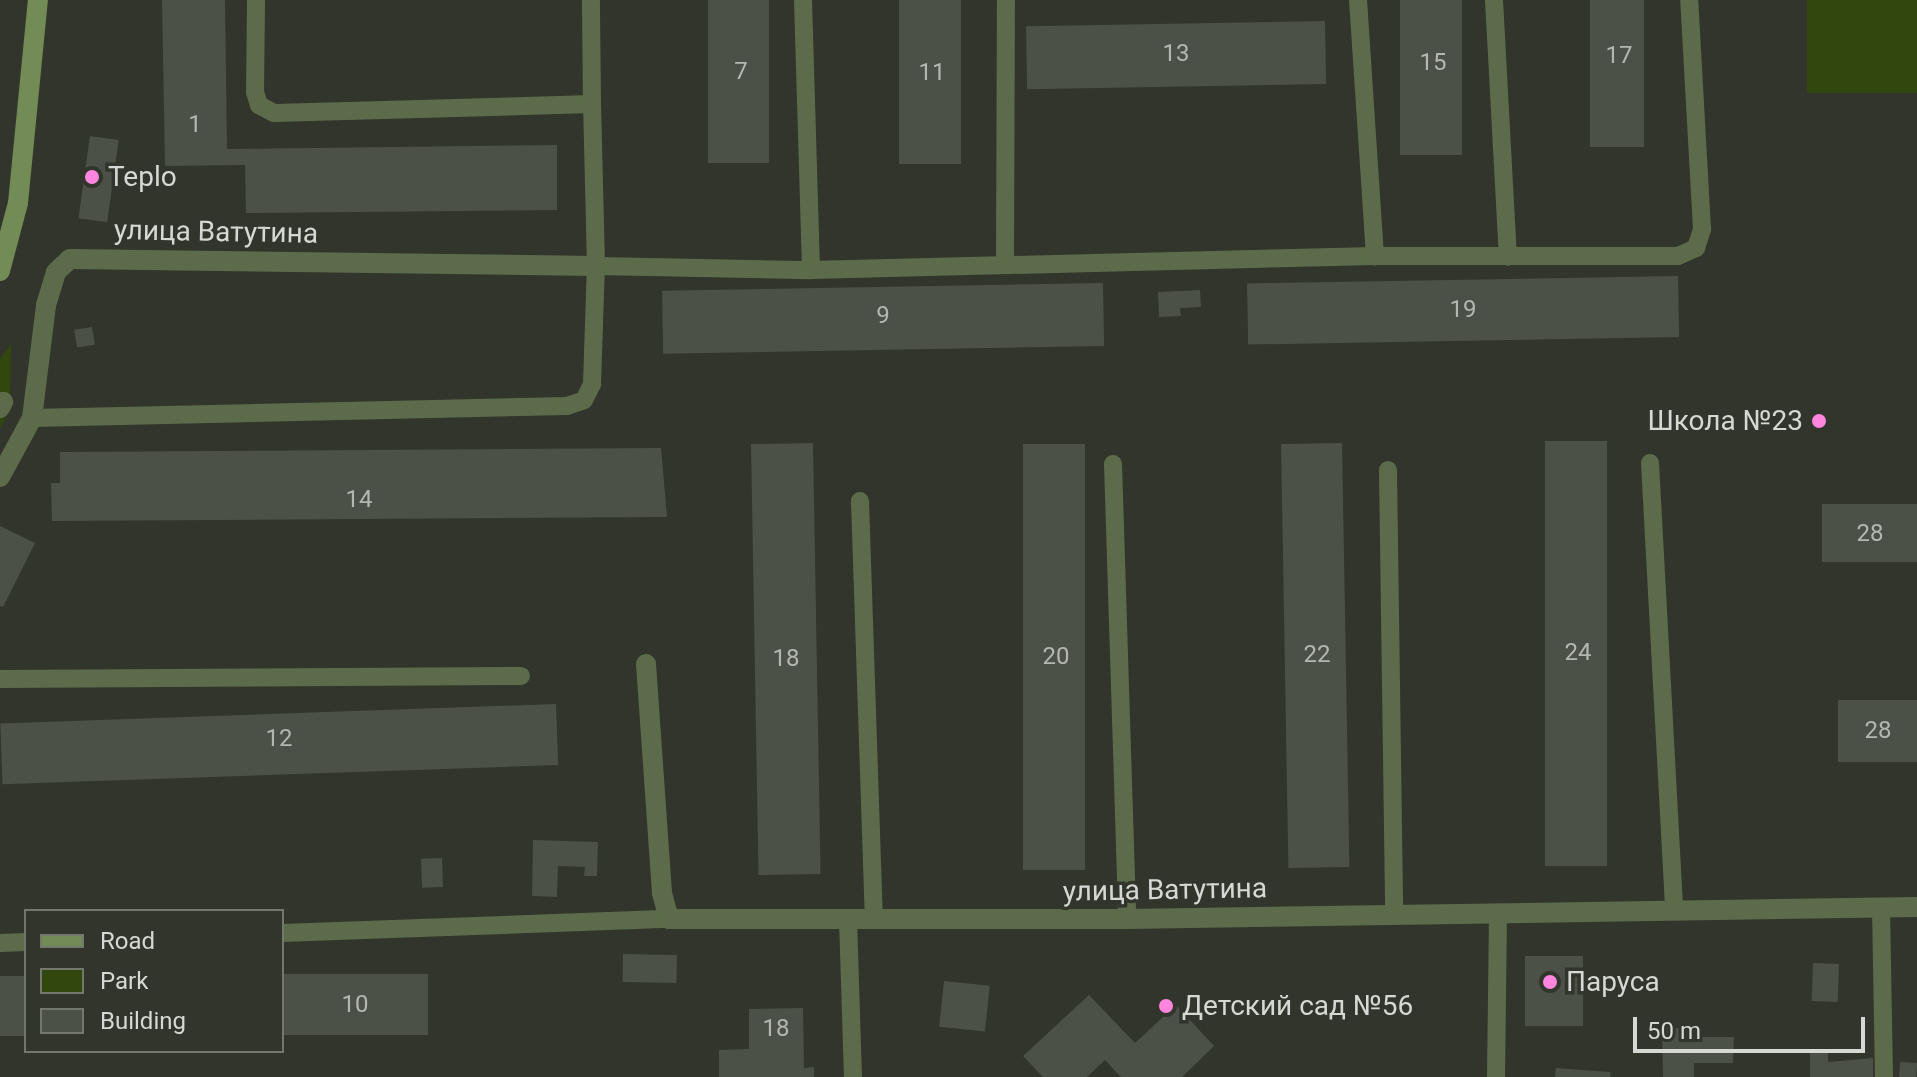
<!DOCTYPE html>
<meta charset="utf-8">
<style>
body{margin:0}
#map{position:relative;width:1917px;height:1077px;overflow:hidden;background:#31352b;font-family:Roboto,sans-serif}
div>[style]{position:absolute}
.green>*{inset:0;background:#31470d;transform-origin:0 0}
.building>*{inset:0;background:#4c5147;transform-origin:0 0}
.service>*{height:18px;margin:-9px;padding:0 9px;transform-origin:9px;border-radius:9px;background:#5c6c4a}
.pedestrian>*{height:20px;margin:-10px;padding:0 10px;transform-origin:10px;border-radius:10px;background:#5c6c4a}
.minor>*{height:20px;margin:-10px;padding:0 10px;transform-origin:10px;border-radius:10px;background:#5c6c4a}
.secondary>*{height:20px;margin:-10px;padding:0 10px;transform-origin:10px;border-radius:10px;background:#738b54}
.dots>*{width:22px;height:22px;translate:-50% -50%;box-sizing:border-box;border:4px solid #31352b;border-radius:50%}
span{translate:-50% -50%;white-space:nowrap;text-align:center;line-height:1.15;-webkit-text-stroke:7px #31352b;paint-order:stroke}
.number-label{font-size:24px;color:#b4b7b0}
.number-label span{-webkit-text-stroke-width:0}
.poi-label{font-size:28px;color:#d6d9d3}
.left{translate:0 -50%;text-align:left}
.right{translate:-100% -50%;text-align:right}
.street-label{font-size:28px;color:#d6d9d3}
.legend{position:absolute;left:24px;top:909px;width:260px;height:144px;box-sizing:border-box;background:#31352b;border:2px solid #73776e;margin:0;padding:10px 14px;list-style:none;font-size:24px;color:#d6d9d3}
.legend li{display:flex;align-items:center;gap:16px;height:40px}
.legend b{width:40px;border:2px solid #73776e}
.scale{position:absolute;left:1633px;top:1017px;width:232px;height:36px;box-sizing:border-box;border:4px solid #d6d9d3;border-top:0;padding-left:10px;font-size:24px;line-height:28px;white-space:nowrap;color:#d6d9d3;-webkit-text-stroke:6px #31352b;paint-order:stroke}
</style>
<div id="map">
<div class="green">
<i style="left:1807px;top:0;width:110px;height:93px"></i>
<i style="clip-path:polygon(11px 344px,10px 408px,0 429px,0 359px)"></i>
</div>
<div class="building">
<i style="clip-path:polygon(162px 0,225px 0,227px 149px,557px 145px,557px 210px,246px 213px,245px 165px,165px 166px)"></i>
<i style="left:708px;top:0;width:61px;height:163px"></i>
<i style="left:899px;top:0;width:62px;height:164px"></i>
<i style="left:1400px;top:0;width:62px;height:155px"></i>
<i style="left:1590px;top:0;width:54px;height:147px"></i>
<i style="left:1325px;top:21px;width:63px;height:299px;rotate:89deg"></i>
<i style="left:90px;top:136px;width:29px;height:83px;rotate:8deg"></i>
<i style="left:1678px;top:276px;width:61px;height:431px;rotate:89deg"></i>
<i style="left:1103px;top:283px;width:63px;height:441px;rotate:89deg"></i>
<i style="clip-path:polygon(1200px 290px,1201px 307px,1180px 308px,1181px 316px,1159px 317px,1158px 292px)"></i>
<i style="left:92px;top:327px;width:18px;height:18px;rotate:81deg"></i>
<i style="left:1545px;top:441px;width:62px;height:425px"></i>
<i style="left:813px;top:443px;width:431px;height:62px;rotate:89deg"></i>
<i style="left:1342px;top:443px;width:424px;height:61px;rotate:89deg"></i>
<i style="left:1023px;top:444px;width:62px;height:426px"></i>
<i style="clip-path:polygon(661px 448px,667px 517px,52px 521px,51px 483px,60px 483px,60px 452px)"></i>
<i style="left:1917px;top:504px;width:58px;height:95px;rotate:90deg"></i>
<i style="clip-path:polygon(0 526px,35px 543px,3px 607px,0 606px)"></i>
<i style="left:1917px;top:700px;width:62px;height:79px;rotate:90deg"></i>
<i style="left:556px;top:704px;width:61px;height:556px;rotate:88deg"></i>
<i style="clip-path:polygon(533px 840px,598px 842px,597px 876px,584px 876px,585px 867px,558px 866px,557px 897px,532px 896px)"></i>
<i style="left:442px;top:858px;width:29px;height:21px;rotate:88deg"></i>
<i style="left:623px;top:954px;width:54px;height:28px;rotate:1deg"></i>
<i style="left:1525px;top:956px;width:58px;height:70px"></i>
<i style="left:1813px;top:963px;width:26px;height:38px;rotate:2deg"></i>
<i style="left:428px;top:974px;width:61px;height:146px;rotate:90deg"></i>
<i style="left:0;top:976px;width:26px;height:60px"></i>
<i style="left:944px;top:981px;width:46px;height:46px;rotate:6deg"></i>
<i style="clip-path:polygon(1089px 995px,1135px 1043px,1176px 1005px,1214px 1046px,1182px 1077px,1121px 1077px,1105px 1060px,1087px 1077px,1043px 1077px,1023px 1056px)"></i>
<i style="clip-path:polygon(803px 1008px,804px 1068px,814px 1067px,814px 1077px,719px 1077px,719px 1050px,749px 1049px,749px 1009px)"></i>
<i style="clip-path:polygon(1662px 1028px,1695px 1028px,1695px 1037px,1734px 1037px,1733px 1063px,1694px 1063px,1694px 1077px,1663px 1077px)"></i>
<i style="clip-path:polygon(1810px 1052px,1828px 1052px,1828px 1062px,1873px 1058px,1873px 1077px,1810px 1077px)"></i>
<i style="left:1900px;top:1062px;width:17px;height:15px;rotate:3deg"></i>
<i style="clip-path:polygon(1556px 1068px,1610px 1072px,1611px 1077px,1555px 1077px)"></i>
</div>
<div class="service">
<i style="left:256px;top:0;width:92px;rotate:90.6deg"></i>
<i style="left:255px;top:92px;width:14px;rotate:73deg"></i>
<i style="left:259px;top:105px;width:17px;rotate:28deg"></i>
<i style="left:274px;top:113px;width:318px;rotate:-1.6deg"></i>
<i style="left:592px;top:104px;width:104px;rotate:-90.6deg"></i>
<i style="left:803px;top:0;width:270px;rotate:88.3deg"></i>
<i style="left:1358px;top:0;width:257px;rotate:86.2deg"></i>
<i style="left:1494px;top:0;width:257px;rotate:86.9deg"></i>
<i style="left:1005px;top:265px;width:265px;rotate:-89.8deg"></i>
<i style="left:596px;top:266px;width:215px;rotate:1.1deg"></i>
<i style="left:811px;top:270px;width:564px;rotate:-1.42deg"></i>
<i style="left:1375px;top:256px;width:303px"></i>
<i style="left:1678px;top:256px;width:20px;rotate:-24deg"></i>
<i style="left:1696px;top:248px;width:20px;rotate:-72deg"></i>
<i style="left:1702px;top:229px;width:229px;rotate:-93.2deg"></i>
<i style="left:32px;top:418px;width:535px;rotate:-1.28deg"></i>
<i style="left:567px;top:406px;width:18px;rotate:-19deg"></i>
<i style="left:584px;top:400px;width:18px;rotate:-63deg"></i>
<i style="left:592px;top:384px;width:118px;rotate:-88.1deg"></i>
<i style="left:596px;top:266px;width:162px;rotate:-91.4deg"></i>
<i style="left:1650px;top:463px;width:448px;rotate:86.9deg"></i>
<i style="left:1113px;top:464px;width:455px;rotate:88.2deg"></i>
<i style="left:1388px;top:470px;width:445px;rotate:89.2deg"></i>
<i style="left:860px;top:501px;width:418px;rotate:88.1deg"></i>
<i style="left:0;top:679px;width:521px;rotate:-0.33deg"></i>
<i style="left:1881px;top:907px;width:170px;rotate:89deg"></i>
<i style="left:848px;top:919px;width:158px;rotate:88.2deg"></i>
<i style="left:282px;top:933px;width:387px;rotate:-2.1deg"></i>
<i style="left:0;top:943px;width:26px;rotate:-2deg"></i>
<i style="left:1496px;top:1077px;width:164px;rotate:-89.3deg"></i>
</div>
<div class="pedestrian">
<i style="left:0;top:408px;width:7px;rotate:-63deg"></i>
</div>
<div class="minor">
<i style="left:0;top:477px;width:67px;rotate:-61.5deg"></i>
<i style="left:32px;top:418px;width:114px;rotate:-82.9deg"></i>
<i style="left:46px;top:305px;width:34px;rotate:-73deg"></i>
<i style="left:56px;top:272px;width:19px;rotate:-43deg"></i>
<i style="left:70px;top:259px;width:526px;rotate:0.76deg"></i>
<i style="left:646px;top:664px;width:230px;rotate:86deg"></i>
<i style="left:662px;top:893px;width:27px;rotate:75deg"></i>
<i style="left:669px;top:919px;width:458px"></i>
<i style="left:1127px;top:919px;width:790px;rotate:-0.87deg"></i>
</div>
<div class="secondary">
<i style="left:0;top:271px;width:70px;rotate:-75.2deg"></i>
<i style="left:18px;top:203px;width:204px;rotate:-84.4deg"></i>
</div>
<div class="dots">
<i style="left:92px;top:177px;background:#ff85df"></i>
<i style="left:1819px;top:421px;background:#ff85df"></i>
<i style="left:1550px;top:982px;background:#ff85df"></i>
<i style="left:1166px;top:1006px;background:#ff85df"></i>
</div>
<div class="number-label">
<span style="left:1176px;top:54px">13</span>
<span style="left:1619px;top:56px">17</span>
<span style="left:1433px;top:63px">15</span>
<span style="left:741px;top:72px">7</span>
<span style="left:932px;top:73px">11</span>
<span style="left:195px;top:125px">1</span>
<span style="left:1463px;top:310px">19</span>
<span style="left:883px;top:316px">9</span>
<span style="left:359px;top:500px">14</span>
<span style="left:1870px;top:534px">28</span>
<span style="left:1578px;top:653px">24</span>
<span style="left:1317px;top:655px">22</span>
<span style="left:1056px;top:657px">20</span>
<span style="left:786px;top:659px">18</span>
<span style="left:1878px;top:731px">28</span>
<span style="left:279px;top:739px">12</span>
<span style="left:355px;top:1005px">10</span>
<span style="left:776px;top:1029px">18</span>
</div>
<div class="poi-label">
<span class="left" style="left:108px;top:177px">Teplo</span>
<span class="right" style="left:1803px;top:421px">Школа №23</span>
<span class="left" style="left:1566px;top:982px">Паруса</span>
<span class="left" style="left:1182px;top:1006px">Детский сад №56</span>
</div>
<div class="street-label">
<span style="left:216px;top:232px;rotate:1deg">улица Ватутина</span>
<span style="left:1165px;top:890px;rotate:-1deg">улица Ватутина</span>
</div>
<ul class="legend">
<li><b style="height:10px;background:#738b54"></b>Road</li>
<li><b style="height:22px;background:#31470d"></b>Park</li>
<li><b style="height:22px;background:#4c5147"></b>Building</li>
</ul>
<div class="scale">50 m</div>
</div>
